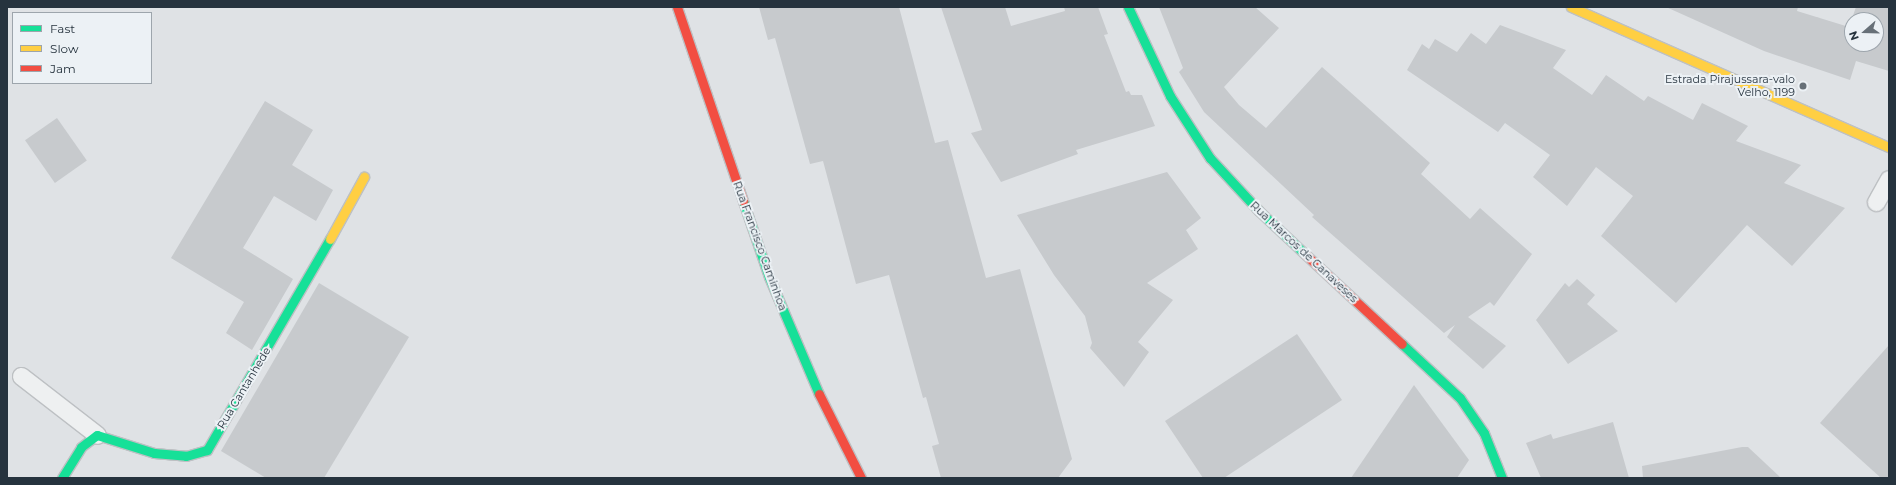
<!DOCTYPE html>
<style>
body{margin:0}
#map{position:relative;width:1896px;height:485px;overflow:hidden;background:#dfe2e5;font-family:Montserrat,sans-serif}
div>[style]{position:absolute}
.building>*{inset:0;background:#c7cacd;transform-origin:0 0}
.roads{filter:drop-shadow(1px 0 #bdc0c3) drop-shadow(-1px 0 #bdc0c3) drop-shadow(0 1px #bdc0c3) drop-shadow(0 -1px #bdc0c3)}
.lane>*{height:17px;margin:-8.5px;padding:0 8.5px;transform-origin:8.5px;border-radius:8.5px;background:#eef0f1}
.fast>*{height:9px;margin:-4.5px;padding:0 4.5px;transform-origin:4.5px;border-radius:4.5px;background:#16e098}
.slow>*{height:9px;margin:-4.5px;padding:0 4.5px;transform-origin:4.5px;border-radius:4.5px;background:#ffcf43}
.jam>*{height:9px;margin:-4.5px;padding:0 4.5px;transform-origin:4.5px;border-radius:4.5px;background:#f24e42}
.dots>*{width:11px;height:11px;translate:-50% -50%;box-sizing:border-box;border:2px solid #ecf1f5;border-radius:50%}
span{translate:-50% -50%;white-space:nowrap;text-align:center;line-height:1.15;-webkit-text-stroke:4px #ecf1f5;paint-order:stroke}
.poi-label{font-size:11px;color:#26333e}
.right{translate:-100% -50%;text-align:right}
.street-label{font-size:11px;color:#26333e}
.frame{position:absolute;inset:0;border:8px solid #26333e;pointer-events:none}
.legend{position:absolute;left:12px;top:12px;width:140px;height:72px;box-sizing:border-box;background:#ecf1f5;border:1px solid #9da5ac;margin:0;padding:5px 7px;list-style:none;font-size:12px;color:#26333e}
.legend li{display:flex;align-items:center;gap:8px;height:20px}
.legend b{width:20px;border:1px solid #9da5ac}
.north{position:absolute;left:1844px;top:12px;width:40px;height:40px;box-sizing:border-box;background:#ecf1f5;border:1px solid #9da5ac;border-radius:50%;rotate:250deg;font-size:11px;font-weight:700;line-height:16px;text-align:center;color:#26333e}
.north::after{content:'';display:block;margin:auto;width:14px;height:18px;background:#677078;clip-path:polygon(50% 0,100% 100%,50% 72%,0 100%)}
</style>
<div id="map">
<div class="building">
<i style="clip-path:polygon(759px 7px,899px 7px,935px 143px,948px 140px,986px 278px,1020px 269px,1072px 459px,1058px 478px,941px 478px,932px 446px,939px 444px,926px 397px,923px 398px,889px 275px,856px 284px,823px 161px,810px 164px,775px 38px,768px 40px)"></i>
<i style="clip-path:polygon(941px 7px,1005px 7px,1011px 26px,1065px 11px,1064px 7px,1098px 7px,1108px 34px,1104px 35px,1126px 92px,1129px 91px,1131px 95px,1142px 95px,1155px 126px,1076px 150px,1078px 154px,1001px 182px,971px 133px,982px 130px)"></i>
<i style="clip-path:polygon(1159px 7px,1255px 7px,1279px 28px,1224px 87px,1239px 105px,1266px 128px,1322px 67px,1430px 163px,1421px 174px,1470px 219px,1480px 208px,1532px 254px,1494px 306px,1490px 302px,1468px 317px,1506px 346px,1483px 369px,1447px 337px,1455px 325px,1444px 333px,1312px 217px,1314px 215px,1204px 112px,1179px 72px,1183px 68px)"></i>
<i style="clip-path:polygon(evenodd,1666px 7px,1798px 7px,1797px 11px,1849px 27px,1856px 7px,1889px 7px,1889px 71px,1856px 61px,1850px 80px,1764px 51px,1666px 7px,1852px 20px,1876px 20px,1876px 44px,1852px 44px,1852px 20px)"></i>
<i style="clip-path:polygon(1500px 25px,1566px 50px,1553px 68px,1592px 95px,1606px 75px,1644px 101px,1648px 96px,1693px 120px,1702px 103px,1748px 126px,1736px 141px,1801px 165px,1784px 183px,1845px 208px,1792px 266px,1747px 225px,1676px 303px,1601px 236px,1633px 196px,1596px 167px,1567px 206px,1533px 177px,1550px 155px,1505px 123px,1498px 132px,1407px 70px,1422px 44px,1429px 49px,1435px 39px,1457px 52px,1471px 33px,1486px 44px)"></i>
<i style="clip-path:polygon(265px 101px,313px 130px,292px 165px,333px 190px,316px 221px,274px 196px,243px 248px,293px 279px,252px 350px,226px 333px,244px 302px,171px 258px)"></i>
<i style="left:57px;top:118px;width:52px;height:39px;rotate:55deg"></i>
<i style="clip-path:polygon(1167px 172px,1201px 218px,1186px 230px,1198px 249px,1147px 283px,1173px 300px,1138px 342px,1149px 352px,1124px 387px,1090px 348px,1092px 343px,1085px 316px,1054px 275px,1017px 215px)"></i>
<i style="clip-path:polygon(1577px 279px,1595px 295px,1587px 304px,1618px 331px,1568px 364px,1536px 320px,1565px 283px,1569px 287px)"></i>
<i style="clip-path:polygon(319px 283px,409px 337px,324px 478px,266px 478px,221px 451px)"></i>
<i style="clip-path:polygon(1297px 334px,1342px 400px,1224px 478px,1203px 478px,1165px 421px)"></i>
<i style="clip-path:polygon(1889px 345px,1889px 478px,1881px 478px,1820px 423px)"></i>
<i style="clip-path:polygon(1414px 385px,1469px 460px,1457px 478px,1351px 478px)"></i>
<i style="clip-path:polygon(1613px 422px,1629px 478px,1541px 478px,1526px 443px,1551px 434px,1553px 439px)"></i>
<i style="clip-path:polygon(1742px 447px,1748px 447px,1781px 478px,1643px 478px,1642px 466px)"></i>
</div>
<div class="roads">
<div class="lane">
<i style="left:1876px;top:202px;width:26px;rotate:-61deg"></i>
<i style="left:21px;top:376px;width:96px;rotate:37.8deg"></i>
</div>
<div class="fast">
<i style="left:1128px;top:7px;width:98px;rotate:64.7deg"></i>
<i style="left:1170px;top:96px;width:74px;rotate:57.2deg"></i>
<i style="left:1210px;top:158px;width:72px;rotate:47.2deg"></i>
<i style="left:1259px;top:211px;width:63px;rotate:43.1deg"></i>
<i style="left:743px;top:201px;width:80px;rotate:71.1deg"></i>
<i style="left:769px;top:277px;width:127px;rotate:66.9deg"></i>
<i style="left:1402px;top:344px;width:79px;rotate:43deg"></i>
<i style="left:1460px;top:398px;width:42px;rotate:55.6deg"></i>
<i style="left:1484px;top:433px;width:48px;rotate:68.2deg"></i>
<i style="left:62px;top:478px;width:36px;rotate:-58deg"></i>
<i style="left:81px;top:447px;width:20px;rotate:-37deg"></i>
<i style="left:97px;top:435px;width:60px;rotate:17.5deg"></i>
<i style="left:154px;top:453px;width:32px;rotate:5deg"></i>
<i style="left:186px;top:456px;width:22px;rotate:-16deg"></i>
<i style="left:207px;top:450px;width:244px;rotate:-59.8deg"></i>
</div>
<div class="slow">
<i style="left:1571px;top:7px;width:347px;rotate:23.8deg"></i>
<i style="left:330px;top:239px;width:71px;rotate:-61.3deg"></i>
</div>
<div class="jam">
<i style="left:677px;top:7px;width:205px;rotate:71.2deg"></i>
<i style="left:1305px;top:254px;width:132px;rotate:42.9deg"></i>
<i style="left:819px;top:394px;width:94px;rotate:63.4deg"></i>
</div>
</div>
<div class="dots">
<i style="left:1803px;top:86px;background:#677078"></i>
</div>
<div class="poi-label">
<span class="right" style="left:1795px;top:86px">Estrada Pirajussara-valo<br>Velho, 1199</span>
</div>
<div class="street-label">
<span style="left:760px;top:246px;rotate:70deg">Rua Francisco Caminhoa</span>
<span style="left:1304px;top:252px;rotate:43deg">Rua Marcos de Canaveses</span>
<span style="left:244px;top:388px;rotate:-59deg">Rua Cantanhede</span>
</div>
<div class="frame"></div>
<ul class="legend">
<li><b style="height:5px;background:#16e098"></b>Fast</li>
<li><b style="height:5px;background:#ffcf43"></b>Slow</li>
<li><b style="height:5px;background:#f24e42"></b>Jam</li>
</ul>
<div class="north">N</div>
</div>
